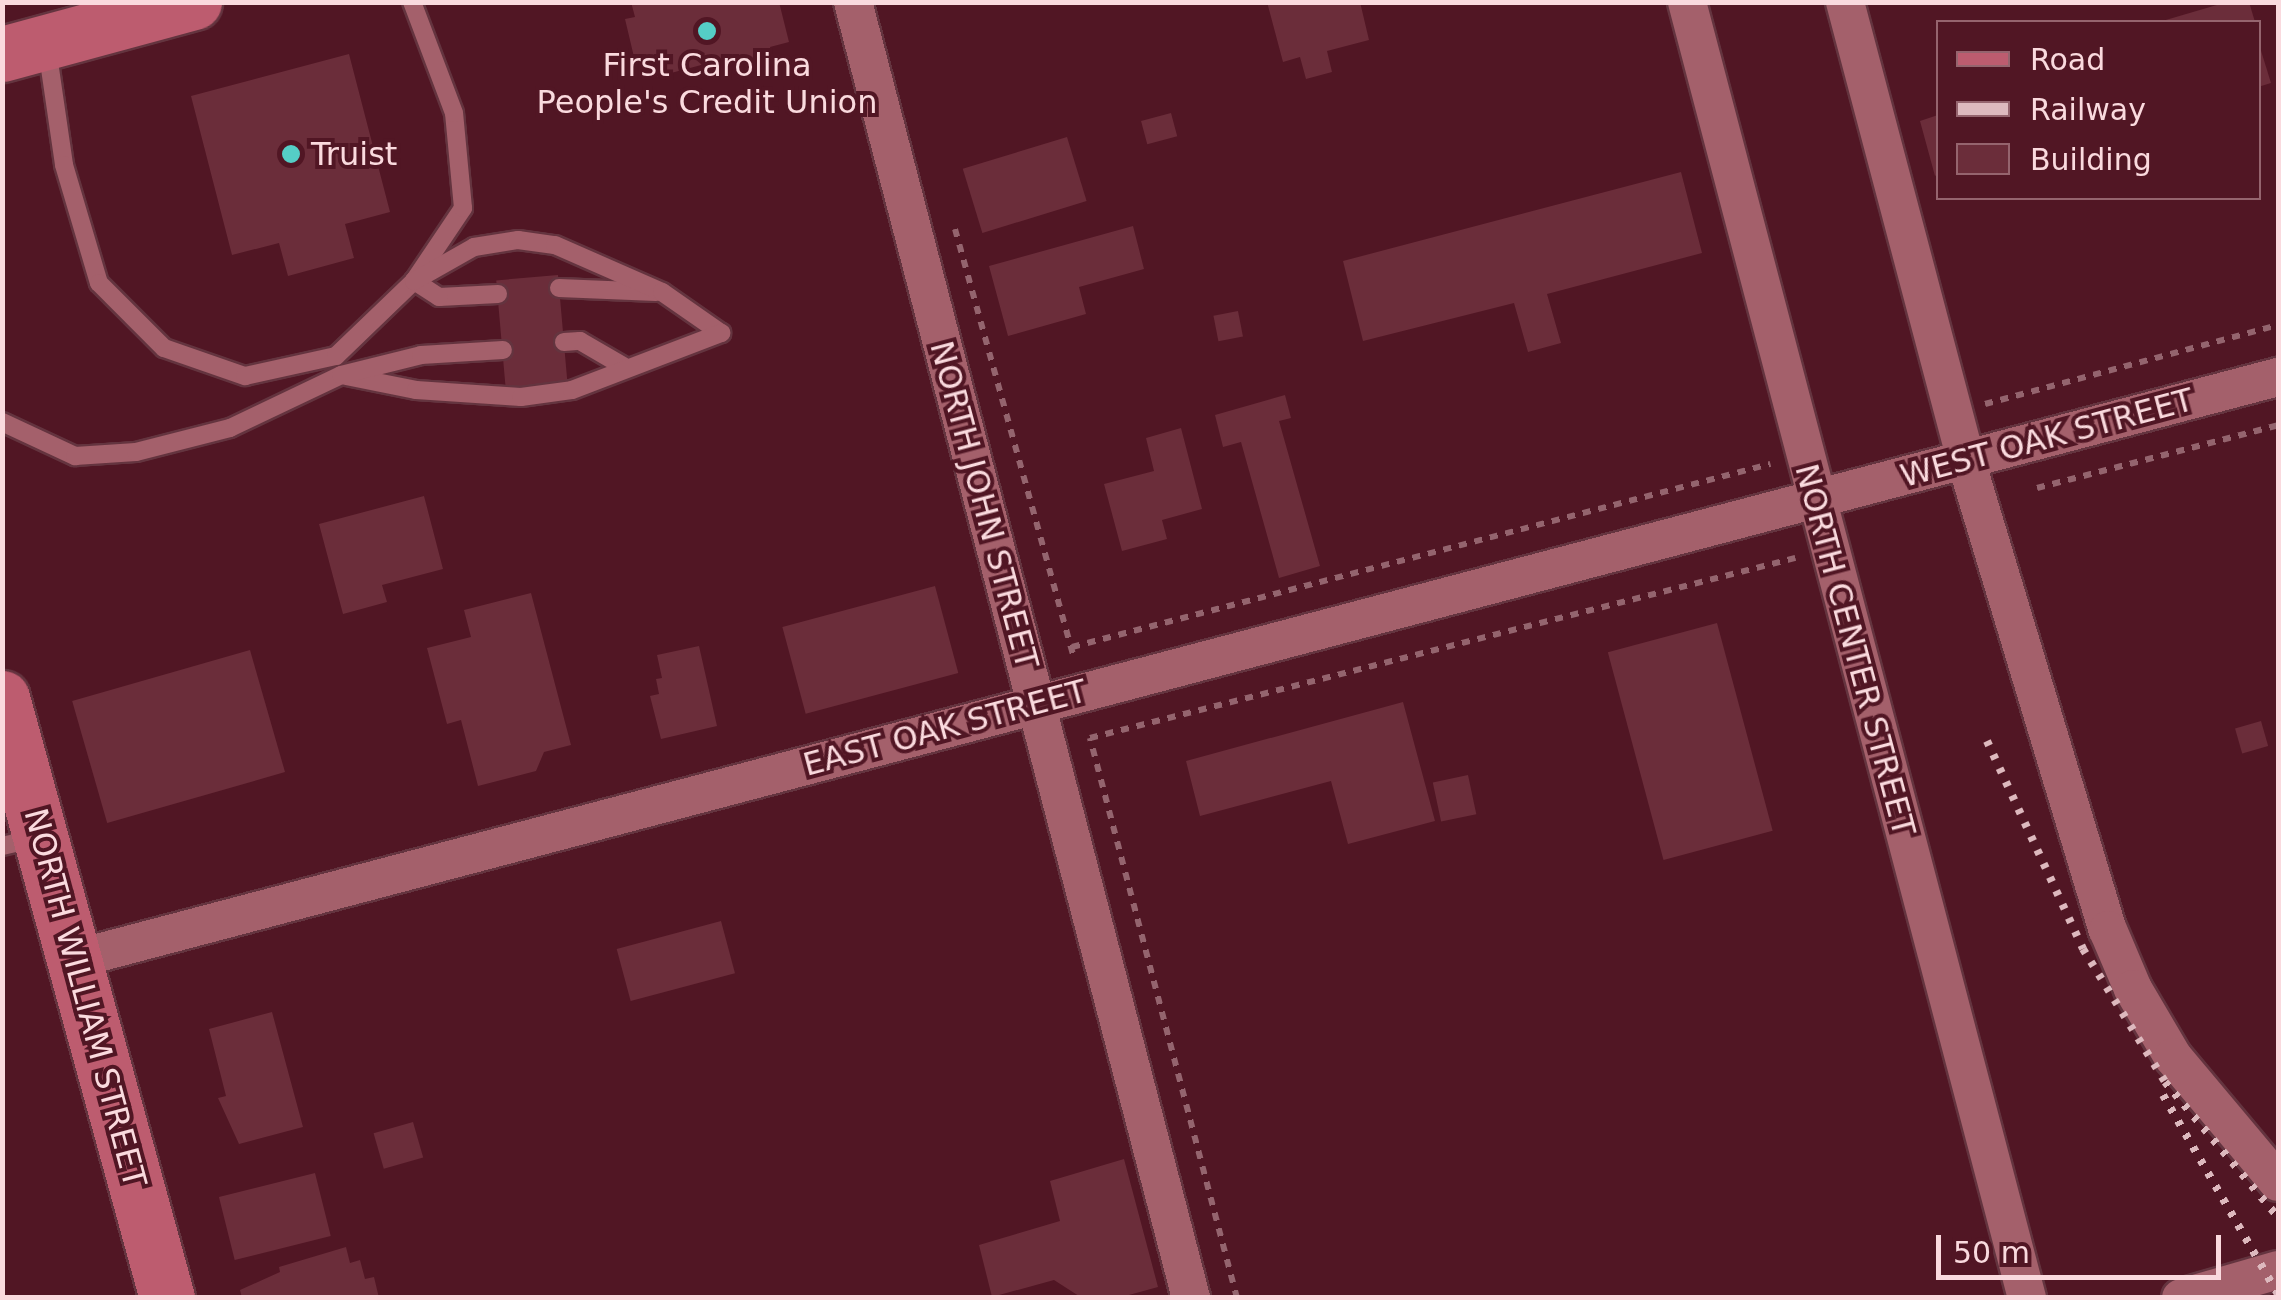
<!DOCTYPE html>
<style>
body{margin:0}
#map{position:relative;width:2281px;height:1300px;overflow:hidden;background:#511624;font-family:"DejaVu Sans",sans-serif}
div>[style]{position:absolute}
.building>*{inset:0;background:#6b2d3a;transform-origin:0 0}
.path>*{height:6px;margin-top:-3px;transform-origin:0;background:repeating-linear-gradient(90deg,#94646e 0 8px,transparent 0 16px)}
.roads{filter:drop-shadow(2px 0 #64343f) drop-shadow(-2px 0 #64343f) drop-shadow(0 2px #64343f) drop-shadow(0 -2px #64343f)}
.lane>*{height:18px;margin:-9px;padding:0 9px;transform-origin:9px;border-radius:9px;background:#a4606b}
.street>*{height:38px;margin:-19px;padding:0 19px;transform-origin:19px;border-radius:19px;background:#a4606b}
.primary>*{height:55px;margin:-27.5px;padding:0 27.5px;transform-origin:27.5px;border-radius:27.5px;background:#bd5c6f}
.rail>*{height:8px;margin-top:-4px;transform-origin:0;background:repeating-linear-gradient(90deg,#ddb9be 0 5px,transparent 0 15px)}
.dots>*{width:28px;height:28px;translate:-50% -50%;box-sizing:border-box;border:5px solid #511624;border-radius:50%}
span{translate:-50% -50%;white-space:nowrap;text-align:center;line-height:1.15;-webkit-text-stroke:8px #511624;paint-order:stroke}
.poi-label{font-size:32px;color:#fadade}
.left{translate:0 -50%;text-align:left}
.street-label{font-size:32px;color:#fadade}
.frame{position:absolute;inset:0;border:5px solid #fadade;pointer-events:none}
.legend{position:absolute;left:1936px;top:20px;width:325px;height:180px;box-sizing:border-box;background:#511624;border:2px solid #95646e;margin:0;padding:12px 18px;list-style:none;font-size:30px;color:#fadade}
.legend li{display:flex;align-items:center;gap:20px;height:50px}
.legend b{width:50px;border:2px solid #95646e}
.scale{position:absolute;left:1936px;top:1235px;width:285px;height:45px;box-sizing:border-box;border:5px solid #fadade;border-top:0;padding-left:12px;font-size:30px;line-height:35px;white-space:nowrap;color:#fadade;-webkit-text-stroke:8px #511624;paint-order:stroke}
</style>
<div id="map">
<div class="building">
<i style="clip-path:polygon(631px 2px,779px 2px,789px 42px,770px 47px,775px 64px,747px 71px,743px 54px,652px 78px,646px 54px,634px 57px,625px 19px,635px 17px)"></i>
<i style="clip-path:polygon(1267px 2px,1360px 2px,1369px 40px,1327px 51px,1332px 72px,1306px 79px,1300px 57px,1283px 62px)"></i>
<i style="clip-path:polygon(2227px 2px,2249px 2px,2255px 22px,2159px 22px)"></i>
<i style="clip-path:polygon(2258px 41px,2271px 83px,2258px 87px)"></i>
<i style="clip-path:polygon(349px 54px,390px 212px,345px 224px,354px 258px,288px 276px,279px 243px,232px 255px,191px 96px)"></i>
<i style="left:1171px;top:113px;width:24px;height:31px;rotate:75deg"></i>
<i style="clip-path:polygon(1938px 115px,1938px 174px,1935px 176px,1920px 121px)"></i>
<i style="left:1067px;top:137px;width:67px;height:109px;rotate:73deg"></i>
<i style="clip-path:polygon(1681px 172px,1702px 253px,1547px 294px,1561px 343px,1528px 352px,1514px 303px,1363px 341px,1343px 261px)"></i>
<i style="clip-path:polygon(1133px 226px,1144px 269px,1079px 287px,1086px 314px,1008px 336px,989px 266px)"></i>
<i style="left:558px;top:275px;width:110px;height:62px;rotate:85deg"></i>
<i style="left:1238px;top:311px;width:26px;height:25px;rotate:79deg"></i>
<i style="clip-path:polygon(1285px 395px,1291px 418px,1279px 421px,1320px 566px,1279px 578px,1241px 442px,1223px 447px,1215px 415px)"></i>
<i style="clip-path:polygon(1181px 428px,1202px 509px,1162px 520px,1167px 539px,1122px 551px,1104px 484px,1154px 471px,1146px 438px)"></i>
<i style="clip-path:polygon(424px 496px,443px 569px,382px 585px,387px 602px,343px 614px,319px 524px)"></i>
<i style="left:935px;top:586px;width:90px;height:158px;rotate:75deg"></i>
<i style="clip-path:polygon(531px 593px,571px 745px,544px 752px,536px 771px,478px 786px,461px 720px,447px 724px,427px 648px,471px 637px,464px 610px)"></i>
<i style="left:1717px;top:623px;width:215px;height:113px;rotate:75deg"></i>
<i style="clip-path:polygon(699px 646px,717px 726px,661px 739px,650px 696px,659px 694px,656px 679px,662px 678px,657px 655px)"></i>
<i style="left:250px;top:650px;width:127px;height:185px;rotate:74deg"></i>
<i style="clip-path:polygon(1403px 702px,1435px 821px,1348px 844px,1331px 781px,1200px 816px,1186px 761px)"></i>
<i style="left:2261px;top:721px;width:26px;height:27px;rotate:74deg"></i>
<i style="left:1468px;top:775px;width:40px;height:36px;rotate:78deg"></i>
<i style="left:721px;top:921px;width:54px;height:108px;rotate:75deg"></i>
<i style="clip-path:polygon(272px 1012px,303px 1127px,239px 1144px,218px 1098px,226px 1096px,209px 1029px)"></i>
<i style="left:413px;top:1122px;width:37px;height:41px;rotate:74deg"></i>
<i style="clip-path:polygon(1124px 1159px,1158px 1287px,1118px 1298px,1082px 1298px,1054px 1280px,992px 1297px,979px 1245px,1060px 1221px,1050px 1181px)"></i>
<i style="left:315px;top:1173px;width:65px;height:99px;rotate:76deg"></i>
<i style="clip-path:polygon(346px 1247px,350px 1263px,360px 1260px,365px 1279px,374px 1277px,379px 1298px,242px 1298px,240px 1290px,280px 1272px,279px 1267px)"></i>
</div>
<div class="path">
<i style="left:955px;top:229px;width:444px;rotate:74.5deg"></i>
<i style="left:1985px;top:404px;width:303px;rotate:-15.1deg"></i>
<i style="left:2037px;top:488px;width:249px;rotate:-14.6deg"></i>
<i style="left:1072px;top:647px;width:722px;rotate:-14.69deg"></i>
<i style="left:1237px;top:1298px;width:579px;rotate:-104.71deg"></i>
<i style="left:1090px;top:738px;width:728px;rotate:-14.32deg"></i>
</div>
<div class="roads">
<div class="lane">
<i style="left:47px;top:48px;width:118px;rotate:81.7deg"></i>
<i style="left:64px;top:165px;width:123px;rotate:73.5deg"></i>
<i style="left:99px;top:283px;width:92px;rotate:45deg"></i>
<i style="left:164px;top:348px;width:86px;rotate:19.1deg"></i>
<i style="left:245px;top:376px;width:93px;rotate:-12.4deg"></i>
<i style="left:336px;top:356px;width:108px;rotate:-43.9deg"></i>
<i style="left:414px;top:281px;width:88px;rotate:-56.1deg"></i>
<i style="left:463px;top:208px;width:95px;rotate:-95.4deg"></i>
<i style="left:454px;top:113px;width:119px;rotate:-110.7deg"></i>
<i style="left:559px;top:288px;width:97px;rotate:2.4deg"></i>
<i style="left:498px;top:294px;width:59px;rotate:177.1deg"></i>
<i style="left:439px;top:297px;width:30px;rotate:-147deg"></i>
<i style="left:414px;top:281px;width:69px;rotate:-29.5deg"></i>
<i style="left:474px;top:247px;width:45px;rotate:-9deg"></i>
<i style="left:518px;top:240px;width:37px;rotate:8deg"></i>
<i style="left:555px;top:245px;width:117px;rotate:23.7deg"></i>
<i style="left:662px;top:292px;width:72px;rotate:34.8deg"></i>
<i style="left:564px;top:342px;width:16px;rotate:-4deg"></i>
<i style="left:580px;top:341px;width:50px;rotate:30.2deg"></i>
<i style="left:346px;top:376px;width:71px;rotate:11.3deg"></i>
<i style="left:416px;top:390px;width:105px;rotate:3.8deg"></i>
<i style="left:521px;top:397px;width:51px;rotate:-7.8deg"></i>
<i style="left:572px;top:390px;width:160px;rotate:-20.9deg"></i>
<i style="left:2px;top:422px;width:81px;rotate:25deg"></i>
<i style="left:75px;top:456px;width:61px;rotate:-3.8deg"></i>
<i style="left:136px;top:452px;width:97px;rotate:-14.3deg"></i>
<i style="left:230px;top:428px;width:123px;rotate:-25.5deg"></i>
<i style="left:341px;top:375px;width:82px;rotate:-14deg"></i>
<i style="left:421px;top:355px;width:82px;rotate:-3.5deg"></i>
<i style="left:2px;top:846px;width:35px;rotate:-13deg"></i>
</div>
<div class="street">
<i style="left:853px;top:2px;width:1339px;rotate:75.38deg"></i>
<i style="left:1687px;top:2px;width:1340px;rotate:75.3deg"></i>
<i style="left:1845px;top:2px;width:475px;rotate:75.2deg"></i>
<i style="left:1966px;top:461px;width:490px;rotate:73.2deg"></i>
<i style="left:2108px;top:930px;width:64px;rotate:67deg"></i>
<i style="left:2133px;top:989px;width:79px;rotate:59.5deg"></i>
<i style="left:2173px;top:1057px;width:163px;rotate:50deg"></i>
<i style="left:75px;top:959px;width:2279px;rotate:-14.8deg"></i>
<i style="left:2181px;top:1298px;width:101px;rotate:-16.1deg"></i>
</div>
<div class="primary">
<i style="left:2px;top:54px;width:199px;rotate:-15.2deg"></i>
<i style="left:2px;top:698px;width:622px;rotate:74.62deg"></i>
</div>
</div>
<div class="rail">
<i style="left:1987px;top:741px;width:229px;rotate:65.2deg"></i>
<i style="left:2083px;top:949px;width:156px;rotate:58.3deg"></i>
<i style="left:2165px;top:1082px;width:176px;rotate:50.1deg"></i>
<i style="left:2163px;top:1095px;width:230px;rotate:60deg"></i>
</div>
<div class="dots">
<i style="left:707px;top:31px;background:#55cec6"></i>
<i style="left:291px;top:154px;background:#55cec6"></i>
</div>
<div class="poi-label">
<span style="left:707px;top:84px">First Carolina<br>People's Credit Union</span>
<span class="left" style="left:311px;top:154px">Truist</span>
</div>
<div class="street-label">
<span style="left:2047px;top:438px;rotate:-15deg">WEST OAK STREET</span>
<span style="left:984px;top:505px;rotate:75deg">NORTH JOHN STREET</span>
<span style="left:1855px;top:650px;rotate:75deg">NORTH CENTER STREET</span>
<span style="left:945px;top:728px;rotate:-15deg">EAST OAK STREET</span>
<span style="left:85px;top:998px;rotate:75deg">NORTH WILLIAM STREET</span>
</div>
<div class="frame"></div>
<ul class="legend">
<li><b style="height:12px;background:#bd5c6f"></b>Road</li>
<li><b style="height:12px;background:#ddb9be"></b>Railway</li>
<li><b style="height:28px;background:#6b2d3a"></b>Building</li>
</ul>
<div class="scale">50 m</div>
</div>
